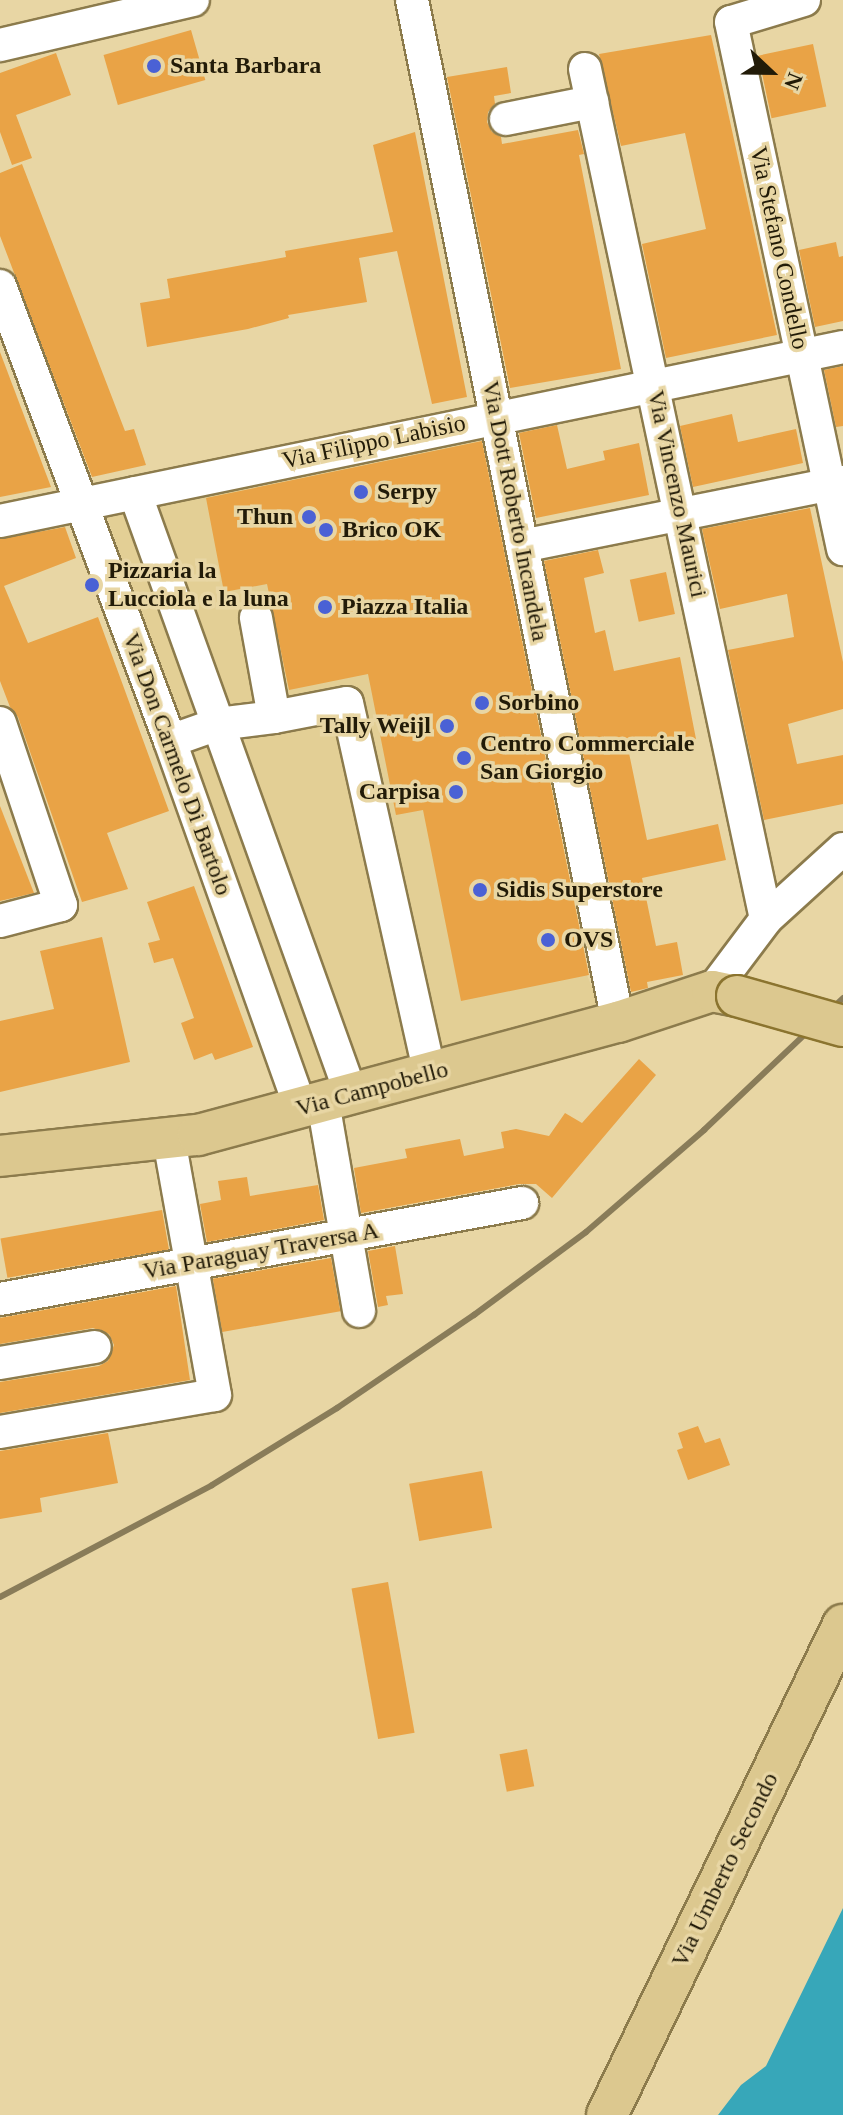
<!DOCTYPE html>
<style>
body{margin:0}
#map{position:relative;width:843px;height:2115px;overflow:hidden;background:#e8d6a4;font-family:"Times New Roman",serif}
div>[style]{position:absolute}
.built>*{inset:0;background:#e3cf95}
.water>*{inset:0;background:#37a7b9}
.building>*{inset:0;background:#e9a346;transform-origin:0 0}
.roads{filter:drop-shadow(2px 0 #8c7b4c) drop-shadow(-2px 0 #8c7b4c) drop-shadow(0 2px #8c7b4c) drop-shadow(0 -2px #8c7b4c)}
.minor>*{height:32px;margin:-16px;padding:0 16px;transform-origin:16px;border-radius:16px;background:#fff}
.major>*{height:40px;margin:-20px;padding:0 20px;transform-origin:20px;border-radius:20px;background:#dcc88f}
.rail>*{height:6px;margin:-3px;padding:0 3px;transform-origin:3px;border-radius:3px;background:#897c59}
.bridges{filter:drop-shadow(2px 0 #8b742f) drop-shadow(-2px 0 #8b742f) drop-shadow(0 2px #8b742f) drop-shadow(0 -2px #8b742f)}
.major-bridge>*{height:40px;margin:-20px;padding:0 20px;transform-origin:20px;border-radius:20px;background:#dcc88f}
.dots>*{width:22px;height:22px;translate:-50% -50%;box-sizing:border-box;border:4px solid #e8d6a4;border-radius:50%}
span{translate:-50% -50%;white-space:nowrap;text-align:center;line-height:1.15;-webkit-text-stroke:7px #e8d6a4;paint-order:stroke}
.poi-label{font-size:24px;color:#221b08;font-weight:700}
.left{translate:0 -50%;text-align:left}
.right{translate:-100% -50%;text-align:right}
.street-label{font-size:24px;color:#221b08}
.north{position:absolute;left:731px;top:32px;width:80px;height:80px;-webkit-text-stroke:6px #e8d6a4;paint-order:stroke;rotate:112deg;font-size:22px;font-weight:700;line-height:32px;text-align:center;color:#221b08}
.north::after{content:'';display:block;margin:auto;width:28px;height:36px;background:#221b08;clip-path:polygon(50% 0,100% 100%,50% 72%,0 100%)}
</style>
<div id="map">
<div class="built">
<i style="clip-path:polygon(480px 441px,587px 975px,605px 1019px,311px 1101px,105px 512px,248px 489px)"></i>
</div>
<div class="water">
<i style="clip-path:polygon(843px 1908px,843px 2115px,718px 2115px,741px 2085px,766px 2066px)"></i>
</div>
<div class="building">
<i style="left:191px;top:30px;width:52px;height:91px;rotate:74deg"></i>
<i style="clip-path:polygon(711px 35px,777px 335px,666px 358px,642px 244px,706px 229px,685px 133px,621px 146px,599px 54px)"></i>
<i style="left:813px;top:44px;width:64px;height:56px;rotate:78deg"></i>
<i style="clip-path:polygon(56px 53px,71px 95px,16px 115px,32px 158px,12px 165px,0 132px,0 73px)"></i>
<i style="clip-path:polygon(507px 67px,511px 93px,494px 96px,495px 104px,488px 112px,487px 122px,492px 132px,501px 137px,502px 144px,578px 130px,584px 154px,579px 155px,621px 369px,510px 388px,447px 77px)"></i>
<i style="clip-path:polygon(415px 132px,467px 397px,432px 404px,397px 251px,359px 258px,367px 302px,288px 315px,289px 318px,248px 329px,147px 347px,140px 303px,170px 298px,167px 279px,286px 257px,285px 251px,393px 232px,373px 145px)"></i>
<i style="clip-path:polygon(22px 164px,125px 431px,134px 429px,146px 465px,92px 477px,0 236px,0 173px)"></i>
<i style="clip-path:polygon(836px 242px,839px 257px,843px 256px,843px 321px,815px 327px,799px 250px)"></i>
<i style="clip-path:polygon(0 352px,51px 487px,0 497px)"></i>
<i style="clip-path:polygon(843px 366px,843px 426px,836px 427px,824px 370px)"></i>
<i style="clip-path:polygon(732px 414px,738px 442px,796px 429px,803px 463px,693px 487px,680px 426px)"></i>
<i style="clip-path:polygon(557px 425px,567px 469px,605px 460px,603px 451px,639px 443px,649px 495px,536px 518px,519px 433px)"></i>
<i style="clip-path:polygon(482px 441px,589px 975px,461px 1001px,423px 810px,396px 815px,368px 674px,289px 690px,267px 584px,224px 592px,206px 498px)"></i>
<i style="clip-path:polygon(810px 508px,843px 662px,843px 709px,788px 724px,797px 764px,843px 755px,843px 804px,764px 820px,728px 650px,794px 637px,787px 594px,720px 609px,702px 529px)"></i>
<i style="clip-path:polygon(65px 527px,76px 558px,4px 586px,28px 643px,98px 617px,169px 811px,107px 833px,128px 889px,82px 902px,18px 717px,10px 707px,0 681px,0 539px)"></i>
<i style="clip-path:polygon(598px 550px,604px 573px,584px 578px,595px 633px,605px 630px,614px 671px,680px 657px,696px 739px,629px 753px,647px 840px,718px 824px,726px 860px,642px 878px,656px 946px,677px 942px,683px 975px,647px 982px,648px 988px,631px 992px,544px 561px)"></i>
<i style="left:666px;top:572px;width:43px;height:37px;rotate:78deg"></i>
<i style="clip-path:polygon(0 806px,34px 893px,0 901px)"></i>
<i style="clip-path:polygon(194px 886px,253px 1047px,215px 1060px,212px 1053px,194px 1060px,181px 1023px,194px 1018px,173px 958px,154px 963px,148px 943px,160px 940px,147px 902px)"></i>
<i style="clip-path:polygon(102px 937px,130px 1062px,0 1092px,0 1021px,54px 1009px,40px 951px)"></i>
<i style="clip-path:polygon(639px 1059px,656px 1075px,552px 1198px,536px 1184px,519px 1184px,361px 1213px,354px 1168px,407px 1158px,405px 1149px,460px 1139px,464px 1156px,504px 1148px,501px 1132px,516px 1129px,549px 1136px,565px 1113px,582px 1123px)"></i>
<i style="clip-path:polygon(247px 1177px,250px 1196px,318px 1185px,324px 1220px,207px 1242px,200px 1204px,221px 1200px,218px 1181px)"></i>
<i style="left:162px;top:1210px;width:40px;height:164px;rotate:80deg"></i>
<i style="clip-path:polygon(395px 1246px,403px 1294px,386px 1296px,388px 1305px,378px 1307px,368px 1251px)"></i>
<i style="left:331px;top:1258px;width:54px;height:120px;rotate:80deg"></i>
<i style="clip-path:polygon(176px 1286px,190px 1380px,0 1413px,0 1382px,99px 1366px,108px 1361px,114px 1345px,109px 1334px,93px 1328px,0 1344px,0 1318px)"></i>
<i style="clip-path:polygon(698px 1426px,705px 1443px,720px 1438px,730px 1465px,688px 1480px,677px 1450px,683px 1448px,678px 1433px)"></i>
<i style="clip-path:polygon(108px 1433px,118px 1483px,40px 1498px,42px 1512px,0 1519px,0 1451px)"></i>
<i style="left:482px;top:1471px;width:58px;height:74px;rotate:80deg"></i>
<i style="left:388px;top:1582px;width:153px;height:37px;rotate:80deg"></i>
<i style="left:527px;top:1749px;width:38px;height:28px;rotate:79deg"></i>
</div>
<div class="roads">
<div class="minor">
<i style="left:412px;top:0;width:1043px;rotate:78.6deg"></i>
<i style="left:804px;top:0;width:76px;rotate:163.2deg"></i>
<i style="left:731px;top:22px;width:539px;rotate:78deg"></i>
<i style="left:0;top:45px;width:198px;rotate:-13.1deg"></i>
<i style="left:585px;top:69px;width:869px;rotate:77.98deg"></i>
<i style="left:506px;top:119px;width:88px;rotate:-11.2deg"></i>
<i style="left:0;top:286px;width:486px;rotate:69.5deg"></i>
<i style="left:170px;top:741px;width:390px;rotate:70.4deg"></i>
<i style="left:135px;top:493px;width:639px;rotate:70.23deg"></i>
<i style="left:0;top:521px;width:861px;rotate:-11.66deg"></i>
<i style="left:522px;top:546px;width:327px;rotate:-11.3deg"></i>
<i style="left:274px;top:717px;width:74px;rotate:-10.9deg"></i>
<i style="left:347px;top:703px;width:379px;rotate:77.4deg"></i>
<i style="left:0;top:723px;width:192px;rotate:71.5deg"></i>
<i style="left:61px;top:905px;width:63px;rotate:165.3deg"></i>
<i style="left:170px;top:741px;width:51px;rotate:-19.5deg"></i>
<i style="left:218px;top:724px;width:56px;rotate:-7.1deg"></i>
<i style="left:274px;top:717px;width:101px;rotate:-100.3deg"></i>
<i style="left:712px;top:991px;width:90px;rotate:-53.1deg"></i>
<i style="left:766px;top:919px;width:104px;rotate:-42.3deg"></i>
<i style="left:323px;top:1102px;width:212px;rotate:80.2deg"></i>
<i style="left:0;top:1299px;width:531px;rotate:-10.42deg"></i>
<i style="left:0;top:1363px;width:96px;rotate:-9.6deg"></i>
<i style="left:0;top:1432px;width:218px;rotate:-9.8deg"></i>
<i style="left:215px;top:1395px;width:260px;rotate:-100.2deg"></i>
</div>
<div class="major">
<i style="left:0;top:1156px;width:199px;rotate:-6.1deg"></i>
<i style="left:198px;top:1135px;width:435px;rotate:-15.1deg"></i>
<i style="left:618px;top:1022px;width:99px;rotate:-18.3deg"></i>
<i style="left:712px;top:991px;width:25px;rotate:11deg"></i>
<i style="left:607px;top:2115px;width:544px;rotate:-64.28deg"></i>
</div>
</div>
<div class="rail">
<i style="left:0;top:1597px;width:240px;rotate:-27.8deg"></i>
<i style="left:212px;top:1485px;width:147px;rotate:-31.6deg"></i>
<i style="left:337px;top:1408px;width:166px;rotate:-34.2deg"></i>
<i style="left:474px;top:1315px;width:139px;rotate:-36.5deg"></i>
<i style="left:586px;top:1232px;width:156px;rotate:-40.8deg"></i>
<i style="left:704px;top:1130px;width:192px;rotate:-43.5deg"></i>
</div>
<div class="bridges">
<div class="major-bridge">
<i style="left:737px;top:996px;width:110px;rotate:15.8deg"></i>
</div>
</div>
<div class="dots">
<i style="left:154px;top:66px;background:#4a61d5"></i>
<i style="left:361px;top:492px;background:#4a61d5"></i>
<i style="left:309px;top:517px;background:#4a61d5"></i>
<i style="left:326px;top:530px;background:#4a61d5"></i>
<i style="left:92px;top:585px;background:#4a61d5"></i>
<i style="left:325px;top:607px;background:#4a61d5"></i>
<i style="left:482px;top:703px;background:#4a61d5"></i>
<i style="left:447px;top:726px;background:#4a61d5"></i>
<i style="left:464px;top:758px;background:#4a61d5"></i>
<i style="left:456px;top:792px;background:#4a61d5"></i>
<i style="left:480px;top:890px;background:#4a61d5"></i>
<i style="left:548px;top:940px;background:#4a61d5"></i>
</div>
<div class="poi-label">
<span class="left" style="left:170px;top:66px">Santa Barbara</span>
<span class="left" style="left:377px;top:492px">Serpy</span>
<span class="right" style="left:293px;top:517px">Thun</span>
<span class="left" style="left:342px;top:530px">Brico OK</span>
<span class="left" style="left:108px;top:585px">Pizzaria la<br>Lucciola e la luna</span>
<span class="left" style="left:341px;top:607px">Piazza Italia</span>
<span class="left" style="left:498px;top:703px">Sorbino</span>
<span class="right" style="left:431px;top:726px">Tally Weijl</span>
<span class="left" style="left:480px;top:758px">Centro Commerciale<br>San Giorgio</span>
<span class="right" style="left:440px;top:792px">Carpisa</span>
<span class="left" style="left:496px;top:890px">Sidis Superstore</span>
<span class="left" style="left:564px;top:940px">OVS</span>
</div>
<div class="street-label">
<span style="left:779px;top:248px;rotate:78deg">Via Stefano Condello</span>
<span style="left:374px;top:442px;rotate:-12deg">Via Filippo Labisio</span>
<span style="left:677px;top:494px;rotate:78deg">Via Vincenzo Maurici</span>
<span style="left:515px;top:511px;rotate:79deg">Via Dott Roberto Incandela</span>
<span style="left:177px;top:764px;rotate:70deg">Via Don Carmelo Di Bartolo</span>
<span style="left:372px;top:1089px;rotate:-15deg">Via Campobello</span>
<span style="left:261px;top:1251px;rotate:-10deg">Via Paraguay Traversa A</span>
<span style="left:725px;top:1870px;rotate:-64deg">Via Umberto Secondo</span>
</div>
<div class="north">N</div>
</div>
